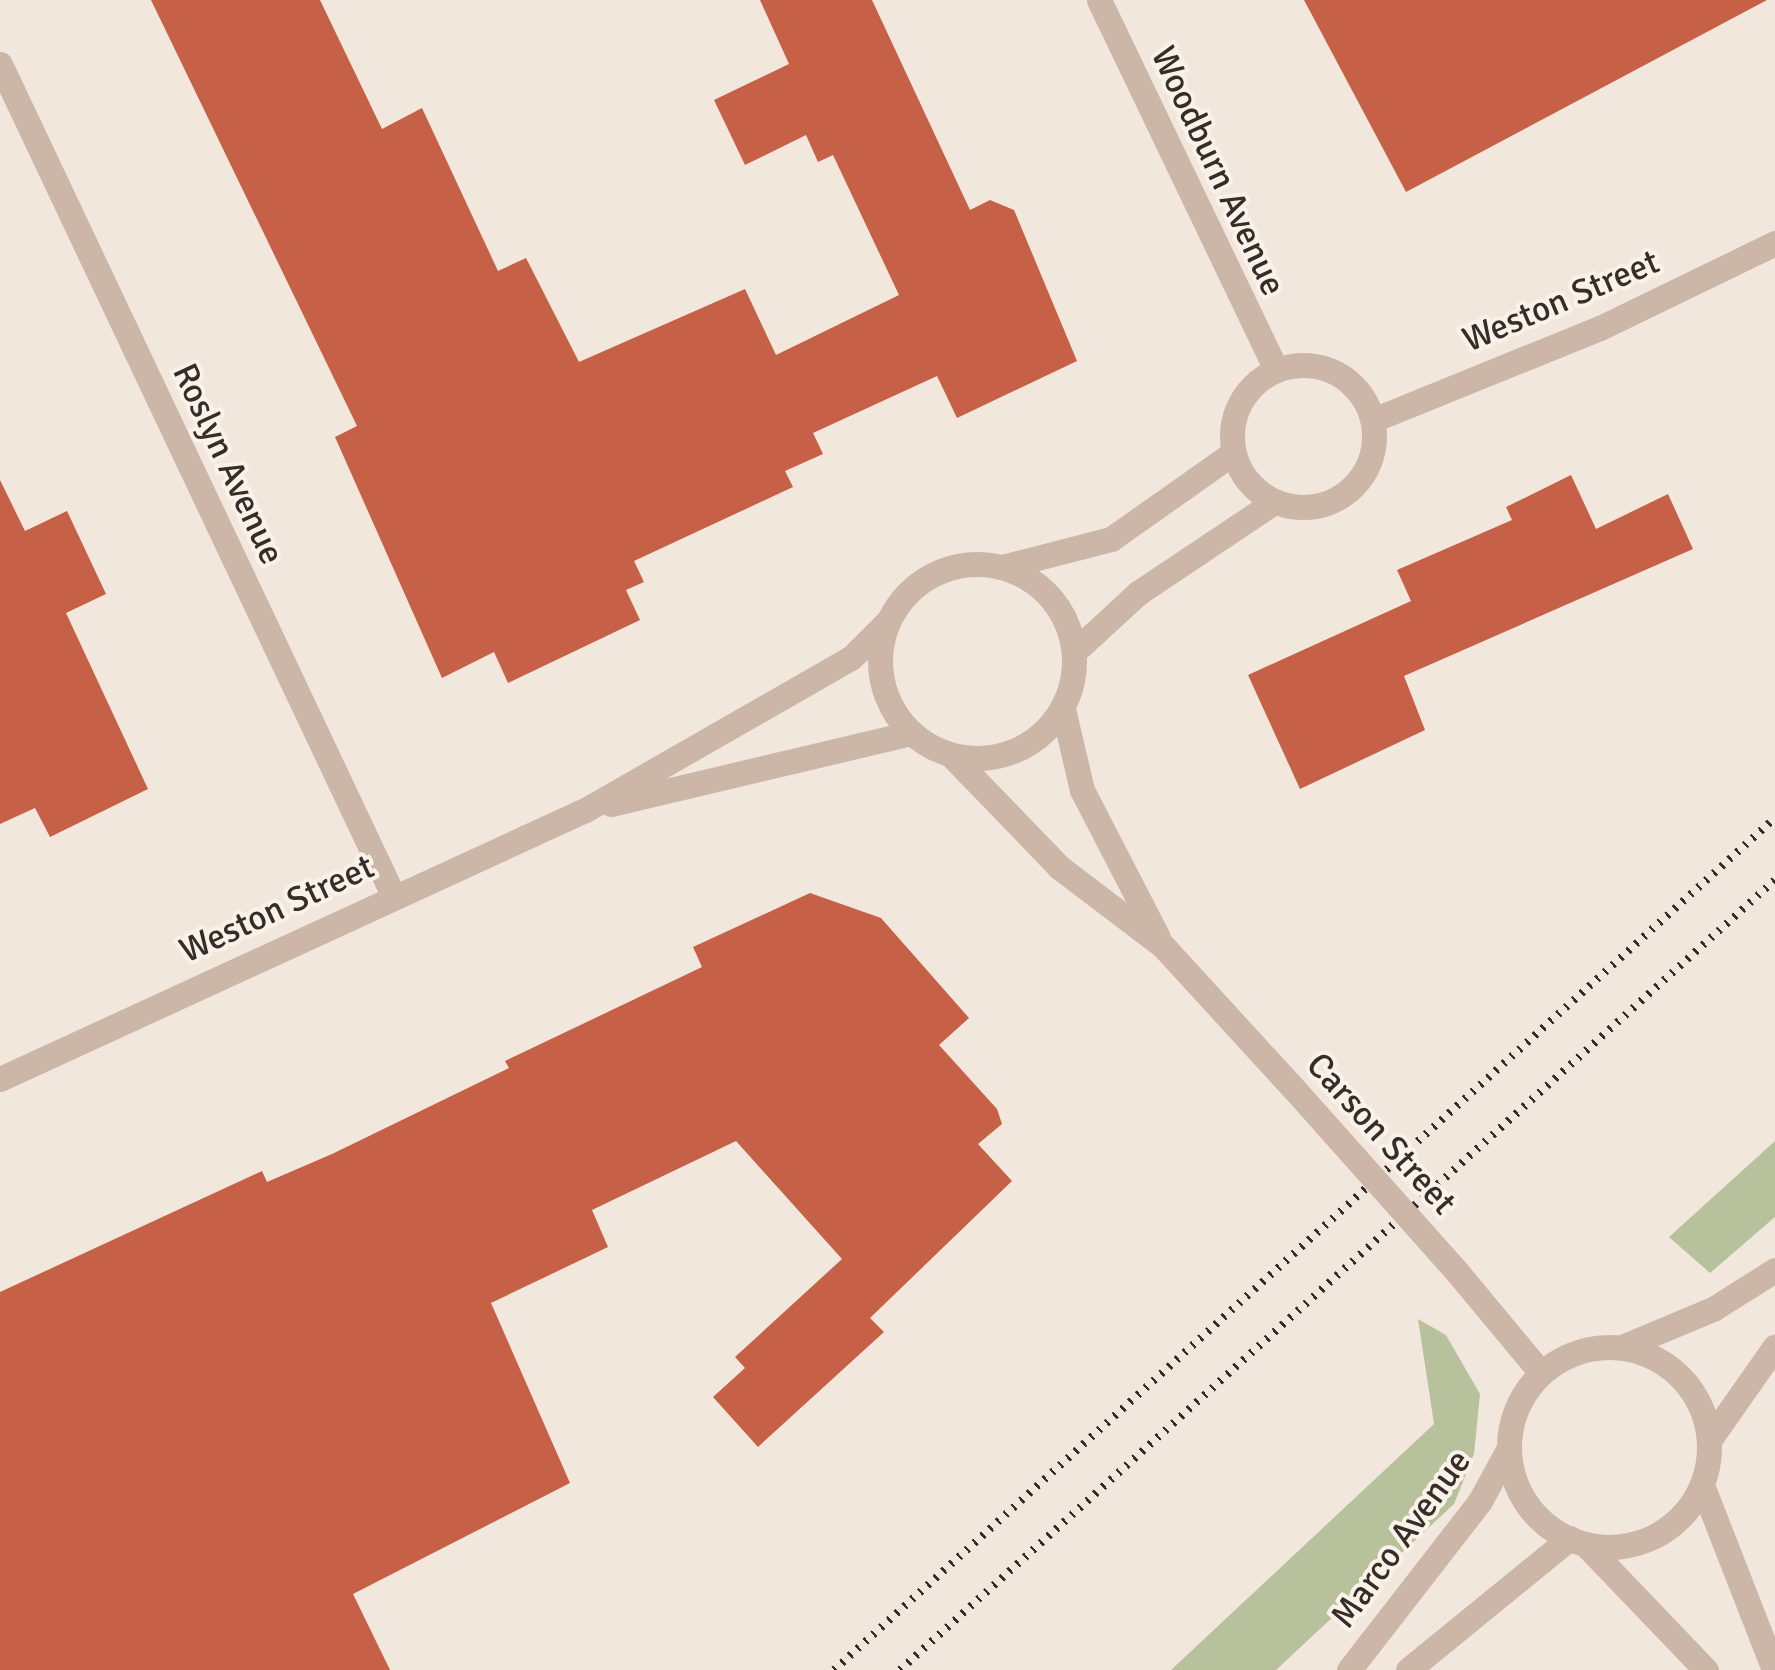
<!DOCTYPE html>
<style>
body{margin:0}
#map{position:relative;width:1775px;height:1670px;overflow:hidden;background:#f2e7dc;font-family:Signika,sans-serif}
div>[style]{position:absolute}
.green>*{inset:0;background:#b7c29c}
.building>*{inset:0;background:#c66046}
.minor>*{height:25px;margin:-12.5px;padding:0 12.5px;transform-origin:12.5px;border-radius:12.5px;background:#cbb6a8}
.tertiary>*{height:25px;margin:-12.5px;padding:0 12.5px;transform-origin:12.5px;border-radius:12.5px;background:#cbb6a8}
.tertiary>.ring{margin:-12.5px;padding:0;box-sizing:content-box;background:none;border:25px solid #cbb6a8;border-radius:50%}
.rail>*{height:8px;margin-top:-4px;transform-origin:0;background:repeating-linear-gradient(90deg,#372c28 0 2.5px,transparent 0 10.5px)}
.tertiary-bridge>*{height:25px;margin:-12.5px;padding:0 12.5px;transform-origin:12.5px;border-radius:12.5px;background:#cbb6a8}
span{translate:-50% -50%;white-space:nowrap;text-align:center;line-height:1.15;-webkit-text-stroke:8px #faf1e9;paint-order:stroke}
.street-label{font-size:35px;color:#372c28}
</style>
<div id="map">
<div class="green">
<i style="clip-path:polygon(1775px 1141px,1775px 1217px,1710px 1273px,1669px 1237px)"></i>
<i style="clip-path:polygon(1418px 1319px,1446px 1335px,1480px 1394px,1474px 1454px,1454px 1504px,1276px 1670px,1171px 1670px,1434px 1424px)"></i>
</div>
<div class="building">
<i style="clip-path:polygon(151px 0,320px 0,382px 129px,422px 108px,498px 271px,526px 258px,579px 362px,745px 289px,776px 355px,899px 295px,833px 155px,818px 162px,806px 135px,745px 165px,714px 100px,789px 64px,760px 0,872px 0,970px 210px,990px 200px,1014px 210px,1077px 361px,957px 418px,937px 376px,813px 433px,823px 454px,785px 471px,793px 487px,634px 561px,644px 582px,626px 590px,640px 620px,508px 683px,494px 652px,442px 678px,335px 437px,357px 426px)"></i>
<i style="clip-path:polygon(1304px 0,1767px 0,1406px 192px)"></i>
<i style="clip-path:polygon(1571px 475px,1596px 529px,1668px 494px,1693px 549px,1404px 676px,1425px 730px,1300px 789px,1248px 675px,1411px 601px,1397px 570px,1512px 520px,1506px 507px)"></i>
<i style="clip-path:polygon(0 480px,25px 531px,67px 511px,106px 594px,66px 613px,148px 789px,50px 837px,35px 808px,0 824px)"></i>
<i style="clip-path:polygon(810px 893px,881px 918px,969px 1018px,939px 1045px,997px 1109px,1002px 1124px,978px 1144px,1012px 1181px,870px 1318px,884px 1332px,758px 1447px,713px 1397px,745px 1368px,735px 1357px,842px 1259px,736px 1141px,592px 1210px,608px 1247px,491px 1303px,570px 1483px,353px 1594px,390px 1670px,0 1670px,0 1292px,262px 1171px,267px 1182px,332px 1154px,509px 1068px,505px 1061px,702px 967px,693px 947px)"></i>
</div>
<div class="minor">
<i style="left:0;top:64px;width:917px;rotate:64.69deg"></i>
<i style="left:1373px;top:420px;width:245px;rotate:-22.1deg"></i>
<i style="left:1600px;top:328px;width:195px;rotate:-25.9deg"></i>
</div>
<div class="tertiary">
<i style="left:1099px;top:0;width:410px;rotate:64.4deg"></i>
<i class="ring" style="left:1232px;top:365px;width:117px;height:117px"></i>
<i class="ring" style="left:880px;top:564px;width:169px;height:169px"></i>
<i style="left:1002px;top:567px;width:113px;rotate:-14.4deg"></i>
<i style="left:1111px;top:539px;width:149px;rotate:-35.2deg"></i>
<i style="left:1075px;top:651px;width:86px;rotate:-42.6deg"></i>
<i style="left:1138px;top:593px;width:164px;rotate:-33.8deg"></i>
<i style="left:1063px;top:709px;width:83px;rotate:76.8deg"></i>
<i style="left:1082px;top:790px;width:165px;rotate:62.7deg"></i>
<i style="left:951px;top:755px;width:156px;rotate:46deg"></i>
<i style="left:1059px;top:867px;width:131px;rotate:37.2deg"></i>
<i style="left:1163px;top:946px;width:195px;rotate:47.5deg"></i>
<i style="left:611px;top:804px;width:308px;rotate:-13.3deg"></i>
<i style="left:0;top:1079px;width:646px;rotate:-24.7deg"></i>
<i style="left:587px;top:809px;width:304px;rotate:-29.8deg"></i>
<i style="left:851px;top:658px;width:52px;rotate:-45deg"></i>
<i style="left:1458px;top:1273px;width:130px;rotate:50.3deg"></i>
<i class="ring" style="left:1509px;top:1347px;width:175px;height:175px"></i>
<i style="left:1622px;top:1347px;width:99px;rotate:-22.7deg"></i>
<i style="left:1713px;top:1309px;width:73px;rotate:-32.2deg"></i>
<i style="left:1710px;top:1439px;width:113px;rotate:-55deg"></i>
<i style="left:1702px;top:1485px;width:199px;rotate:68.7deg"></i>
<i style="left:1585px;top:1544px;width:175px;rotate:46.2deg"></i>
<i style="left:1349px;top:1670px;width:214px;rotate:-52.2deg"></i>
<i style="left:1480px;top:1501px;width:60px;rotate:-61.3deg"></i>
<i style="left:1408px;top:1670px;width:209px;rotate:-39.2deg"></i>
</div>
<div class="rail">
<i style="left:834px;top:1670px;width:1269px;rotate:-42.16deg"></i>
<i style="left:900px;top:1670px;width:1179px;rotate:-42.08deg"></i>
</div>
<div class="tertiary-bridge">
<i style="left:1295px;top:1090px;width:245px;rotate:48.3deg"></i>
</div>
<div class="street-label">
<span style="left:1218px;top:171px;rotate:65deg">Woodburn Avenue</span>
<span style="left:1561px;top:301px;rotate:-23deg">Weston Street</span>
<span style="left:228px;top:464px;rotate:65deg">Roslyn Avenue</span>
<span style="left:277px;top:909px;rotate:-25deg">Weston Street</span>
<span style="left:1381px;top:1134px;rotate:48deg">Carson Street</span>
<span style="left:1401px;top:1539px;rotate:-54deg">Marco Avenue</span>
</div>
</div>
